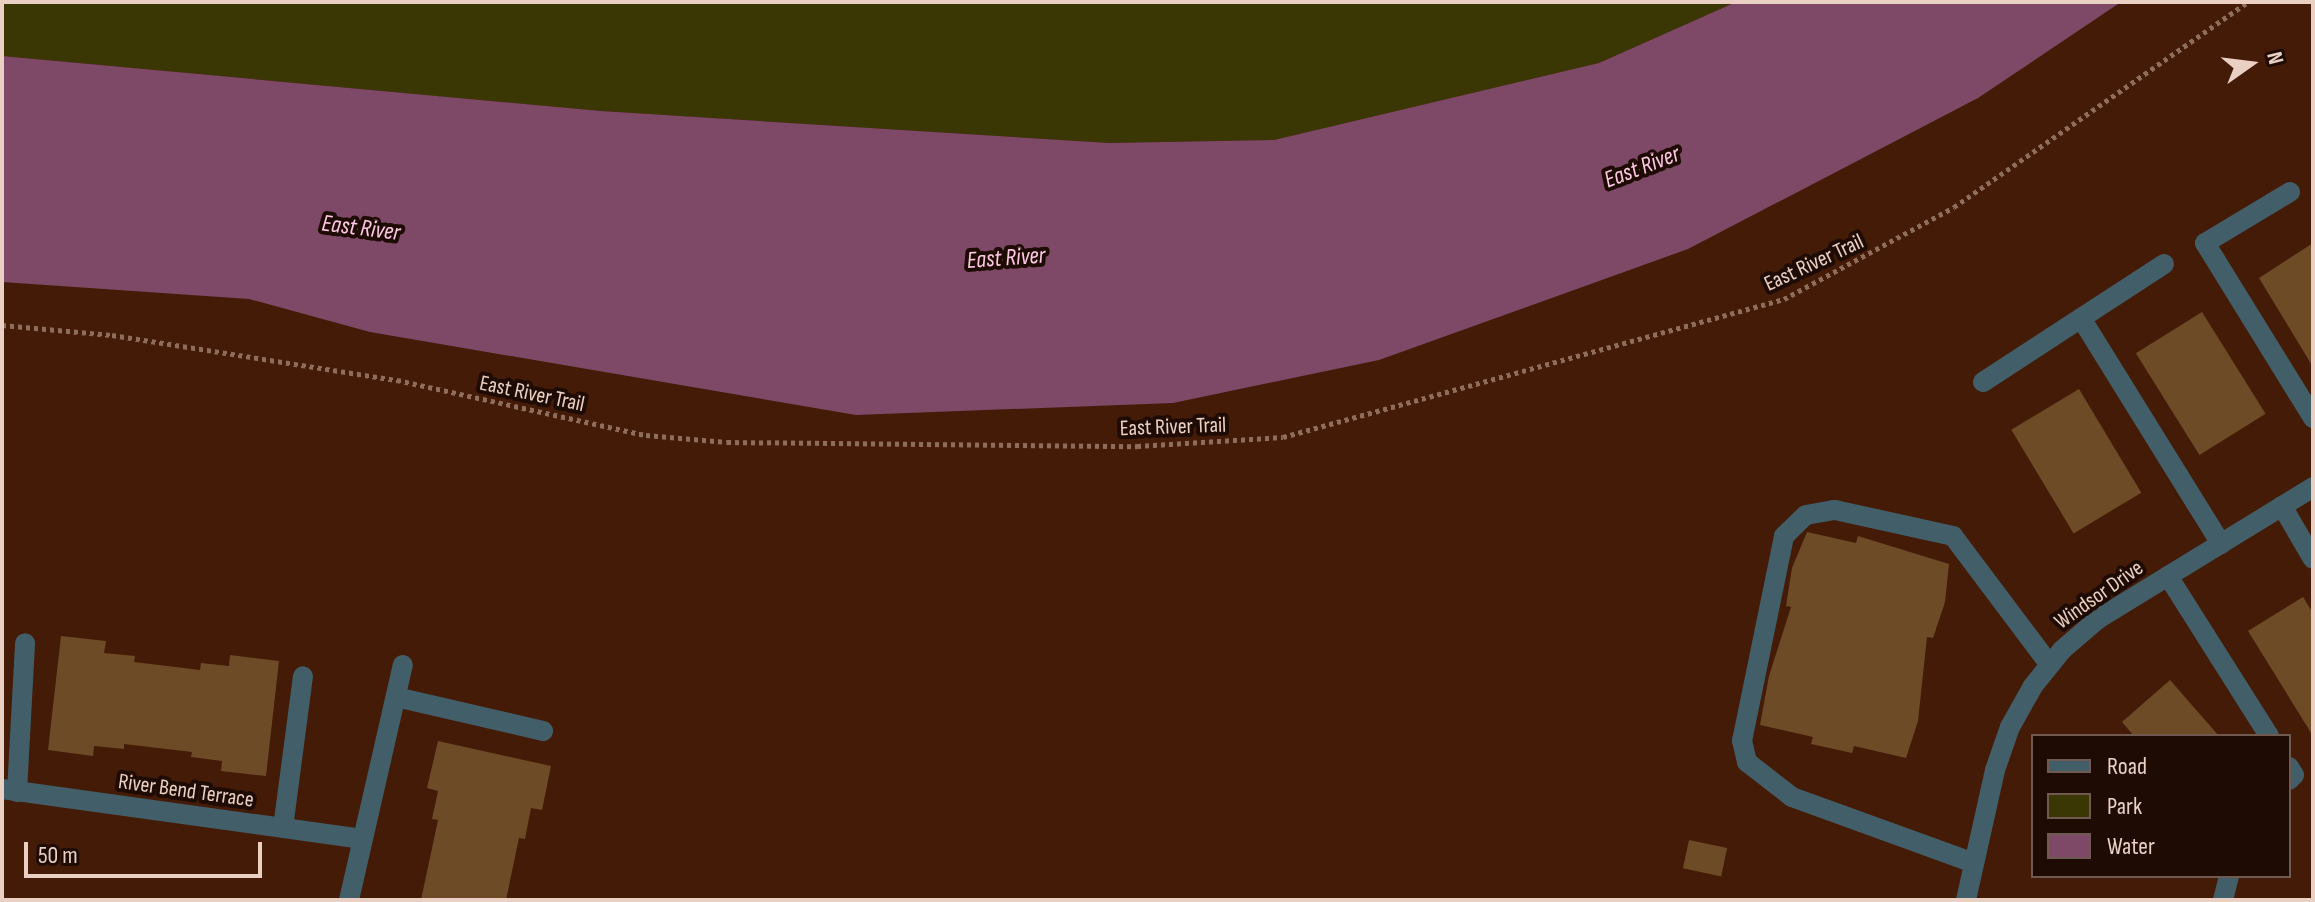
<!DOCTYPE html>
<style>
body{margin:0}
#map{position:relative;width:2315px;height:902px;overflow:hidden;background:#431b06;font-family:"Sofia Sans Condensed",sans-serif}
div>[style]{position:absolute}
.green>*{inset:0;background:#3b3704}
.water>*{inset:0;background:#7e4867}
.building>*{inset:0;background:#6e4b27;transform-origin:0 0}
.path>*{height:5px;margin-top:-2.5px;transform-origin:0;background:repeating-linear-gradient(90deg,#8f6d5c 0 4px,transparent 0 8px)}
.service>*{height:20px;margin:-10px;padding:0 10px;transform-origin:10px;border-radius:10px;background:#425e69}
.minor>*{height:20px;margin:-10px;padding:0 10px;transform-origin:10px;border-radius:10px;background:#425e69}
span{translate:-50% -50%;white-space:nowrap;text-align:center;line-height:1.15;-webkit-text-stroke:8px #1e0c04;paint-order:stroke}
.street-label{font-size:22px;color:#eacfc3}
.water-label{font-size:24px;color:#fdc9e5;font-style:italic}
.frame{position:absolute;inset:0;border:4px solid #eacfc3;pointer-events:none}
.legend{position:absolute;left:2031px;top:734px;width:260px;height:144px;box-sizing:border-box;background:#1e0c04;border:2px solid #705a50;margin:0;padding:10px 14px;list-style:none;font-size:24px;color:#eacfc3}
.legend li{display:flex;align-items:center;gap:16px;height:40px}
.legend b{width:40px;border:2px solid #705a50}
.north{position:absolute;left:2211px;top:24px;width:80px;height:80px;-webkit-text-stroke:6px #1e0c04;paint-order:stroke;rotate:76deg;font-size:22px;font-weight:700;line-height:32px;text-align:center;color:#eacfc3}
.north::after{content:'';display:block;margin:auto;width:28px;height:36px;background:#eacfc3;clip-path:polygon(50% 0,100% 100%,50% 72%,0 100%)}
.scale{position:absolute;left:24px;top:842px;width:238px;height:36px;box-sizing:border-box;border:4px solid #eacfc3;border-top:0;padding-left:10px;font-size:24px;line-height:28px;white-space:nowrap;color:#eacfc3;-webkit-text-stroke:6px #1e0c04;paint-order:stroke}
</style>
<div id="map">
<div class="green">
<i style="clip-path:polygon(2px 2px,1736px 2px,1599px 63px,1274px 140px,1109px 143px,601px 111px,2px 56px)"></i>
</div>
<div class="water">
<i style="clip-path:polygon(1736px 2px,2121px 2px,1978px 98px,1688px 249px,1379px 360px,1173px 403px,856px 415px,370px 332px,249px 299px,2px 282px,2px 56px,601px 111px,1109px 143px,1274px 140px,1599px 63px)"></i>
</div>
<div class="building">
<i style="clip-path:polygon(2313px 243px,2313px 367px,2259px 278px)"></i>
<i style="left:2202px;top:312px;width:120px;height:78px;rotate:58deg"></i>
<i style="left:2079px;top:389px;width:121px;height:79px;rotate:59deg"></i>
<i style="clip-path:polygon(1807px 532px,1856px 543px,1858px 536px,1949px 564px,1945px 602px,1933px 638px,1927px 637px,1918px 721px,1906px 758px,1854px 746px,1852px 753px,1811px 744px,1813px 737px,1760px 725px,1769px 676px,1791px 607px,1786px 606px,1792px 568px)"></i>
<i style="clip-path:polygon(2303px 597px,2313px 613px,2313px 736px,2248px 631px)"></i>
<i style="clip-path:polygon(61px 636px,106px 641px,104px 653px,135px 656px,134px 662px,200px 670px,201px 663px,229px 666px,230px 655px,279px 661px,266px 776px,221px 771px,222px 761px,191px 757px,192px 752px,124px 744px,124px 749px,94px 746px,93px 756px,48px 750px)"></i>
<i style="clip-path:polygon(2170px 680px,2219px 736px,2134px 736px,2122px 722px)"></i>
<i style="clip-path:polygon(438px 741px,551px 766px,542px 810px,531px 808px,525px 839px,519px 838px,506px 900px,421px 900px,438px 820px,432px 819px,438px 791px,427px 788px)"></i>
<i style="left:1689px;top:840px;width:39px;height:29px;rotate:12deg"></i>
</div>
<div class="path">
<i style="left:2px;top:325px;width:110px;rotate:5.2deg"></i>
<i style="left:112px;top:335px;width:289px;rotate:9deg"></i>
<i style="left:397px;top:380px;width:255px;rotate:12.5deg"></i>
<i style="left:646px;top:435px;width:81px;rotate:4.9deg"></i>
<i style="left:727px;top:442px;width:410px;rotate:0.6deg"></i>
<i style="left:1137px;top:446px;width:146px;rotate:-3.5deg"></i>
<i style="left:1283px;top:437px;width:520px;rotate:-15.4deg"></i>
<i style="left:1784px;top:299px;width:193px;rotate:-28.4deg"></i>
<i style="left:1954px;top:207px;width:358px;rotate:-34.9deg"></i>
</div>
<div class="service">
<i style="left:2290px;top:192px;width:99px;rotate:149deg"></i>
<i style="left:2205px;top:243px;width:206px;rotate:58.3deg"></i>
<i style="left:2081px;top:318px;width:266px;rotate:58.2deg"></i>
<i style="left:1983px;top:382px;width:216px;rotate:-33.1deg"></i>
<i style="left:2282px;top:506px;width:61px;rotate:59.7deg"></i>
<i style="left:2168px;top:576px;width:189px;rotate:57.7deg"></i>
<i style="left:396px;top:697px;width:151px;rotate:13deg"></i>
<i style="left:2289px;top:767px;width:9px;rotate:58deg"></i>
<i style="left:2294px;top:775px;width:7px;rotate:135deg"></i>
<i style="left:17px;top:792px;width:149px;rotate:-86.9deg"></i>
<i style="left:283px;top:828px;width:153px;rotate:-82.5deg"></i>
<i style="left:1974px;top:863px;width:194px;rotate:-160.1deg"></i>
<i style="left:1792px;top:797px;width:57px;rotate:-142.1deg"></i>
<i style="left:1747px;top:762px;width:22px;rotate:-103deg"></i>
<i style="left:1742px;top:741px;width:209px;rotate:-78.4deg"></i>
<i style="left:1784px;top:536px;width:30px;rotate:-44deg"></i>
<i style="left:1806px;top:515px;width:29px;rotate:-10deg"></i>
<i style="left:1835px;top:510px;width:121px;rotate:12.4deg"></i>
<i style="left:1953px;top:536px;width:161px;rotate:53.1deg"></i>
<i style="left:2223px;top:900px;width:25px;rotate:-76deg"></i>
</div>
<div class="minor">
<i style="left:2px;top:789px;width:364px;rotate:7.9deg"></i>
<i style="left:349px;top:900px;width:241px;rotate:-77.1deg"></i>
<i style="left:1966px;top:900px;width:133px;rotate:-77.4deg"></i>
<i style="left:1995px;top:770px;width:46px;rotate:-70.8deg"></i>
<i style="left:2010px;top:727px;width:47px;rotate:-60.7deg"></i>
<i style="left:2033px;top:686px;width:46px;rotate:-51.1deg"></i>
<i style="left:2062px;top:650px;width:48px;rotate:-40.7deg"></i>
<i style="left:2098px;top:619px;width:252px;rotate:-31.5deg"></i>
</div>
<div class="street-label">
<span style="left:1814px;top:263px;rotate:-25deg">East River Trail</span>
<span style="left:532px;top:394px;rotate:12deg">East River Trail</span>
<span style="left:1173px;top:427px;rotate:-2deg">East River Trail</span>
<span style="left:2099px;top:595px;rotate:-35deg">Windsor Drive</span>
<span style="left:186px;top:791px;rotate:8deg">River Bend Terrace</span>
</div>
<div class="water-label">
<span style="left:1642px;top:167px;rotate:-21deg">East River</span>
<span style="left:361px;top:228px;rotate:7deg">East River</span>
<span style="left:1006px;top:258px;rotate:-4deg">East River</span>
</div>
<div class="frame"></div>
<ul class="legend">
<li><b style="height:10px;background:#425e69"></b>Road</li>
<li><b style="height:22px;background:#3b3704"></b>Park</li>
<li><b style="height:22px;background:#7e4867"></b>Water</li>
</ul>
<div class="north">N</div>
<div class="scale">50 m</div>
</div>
